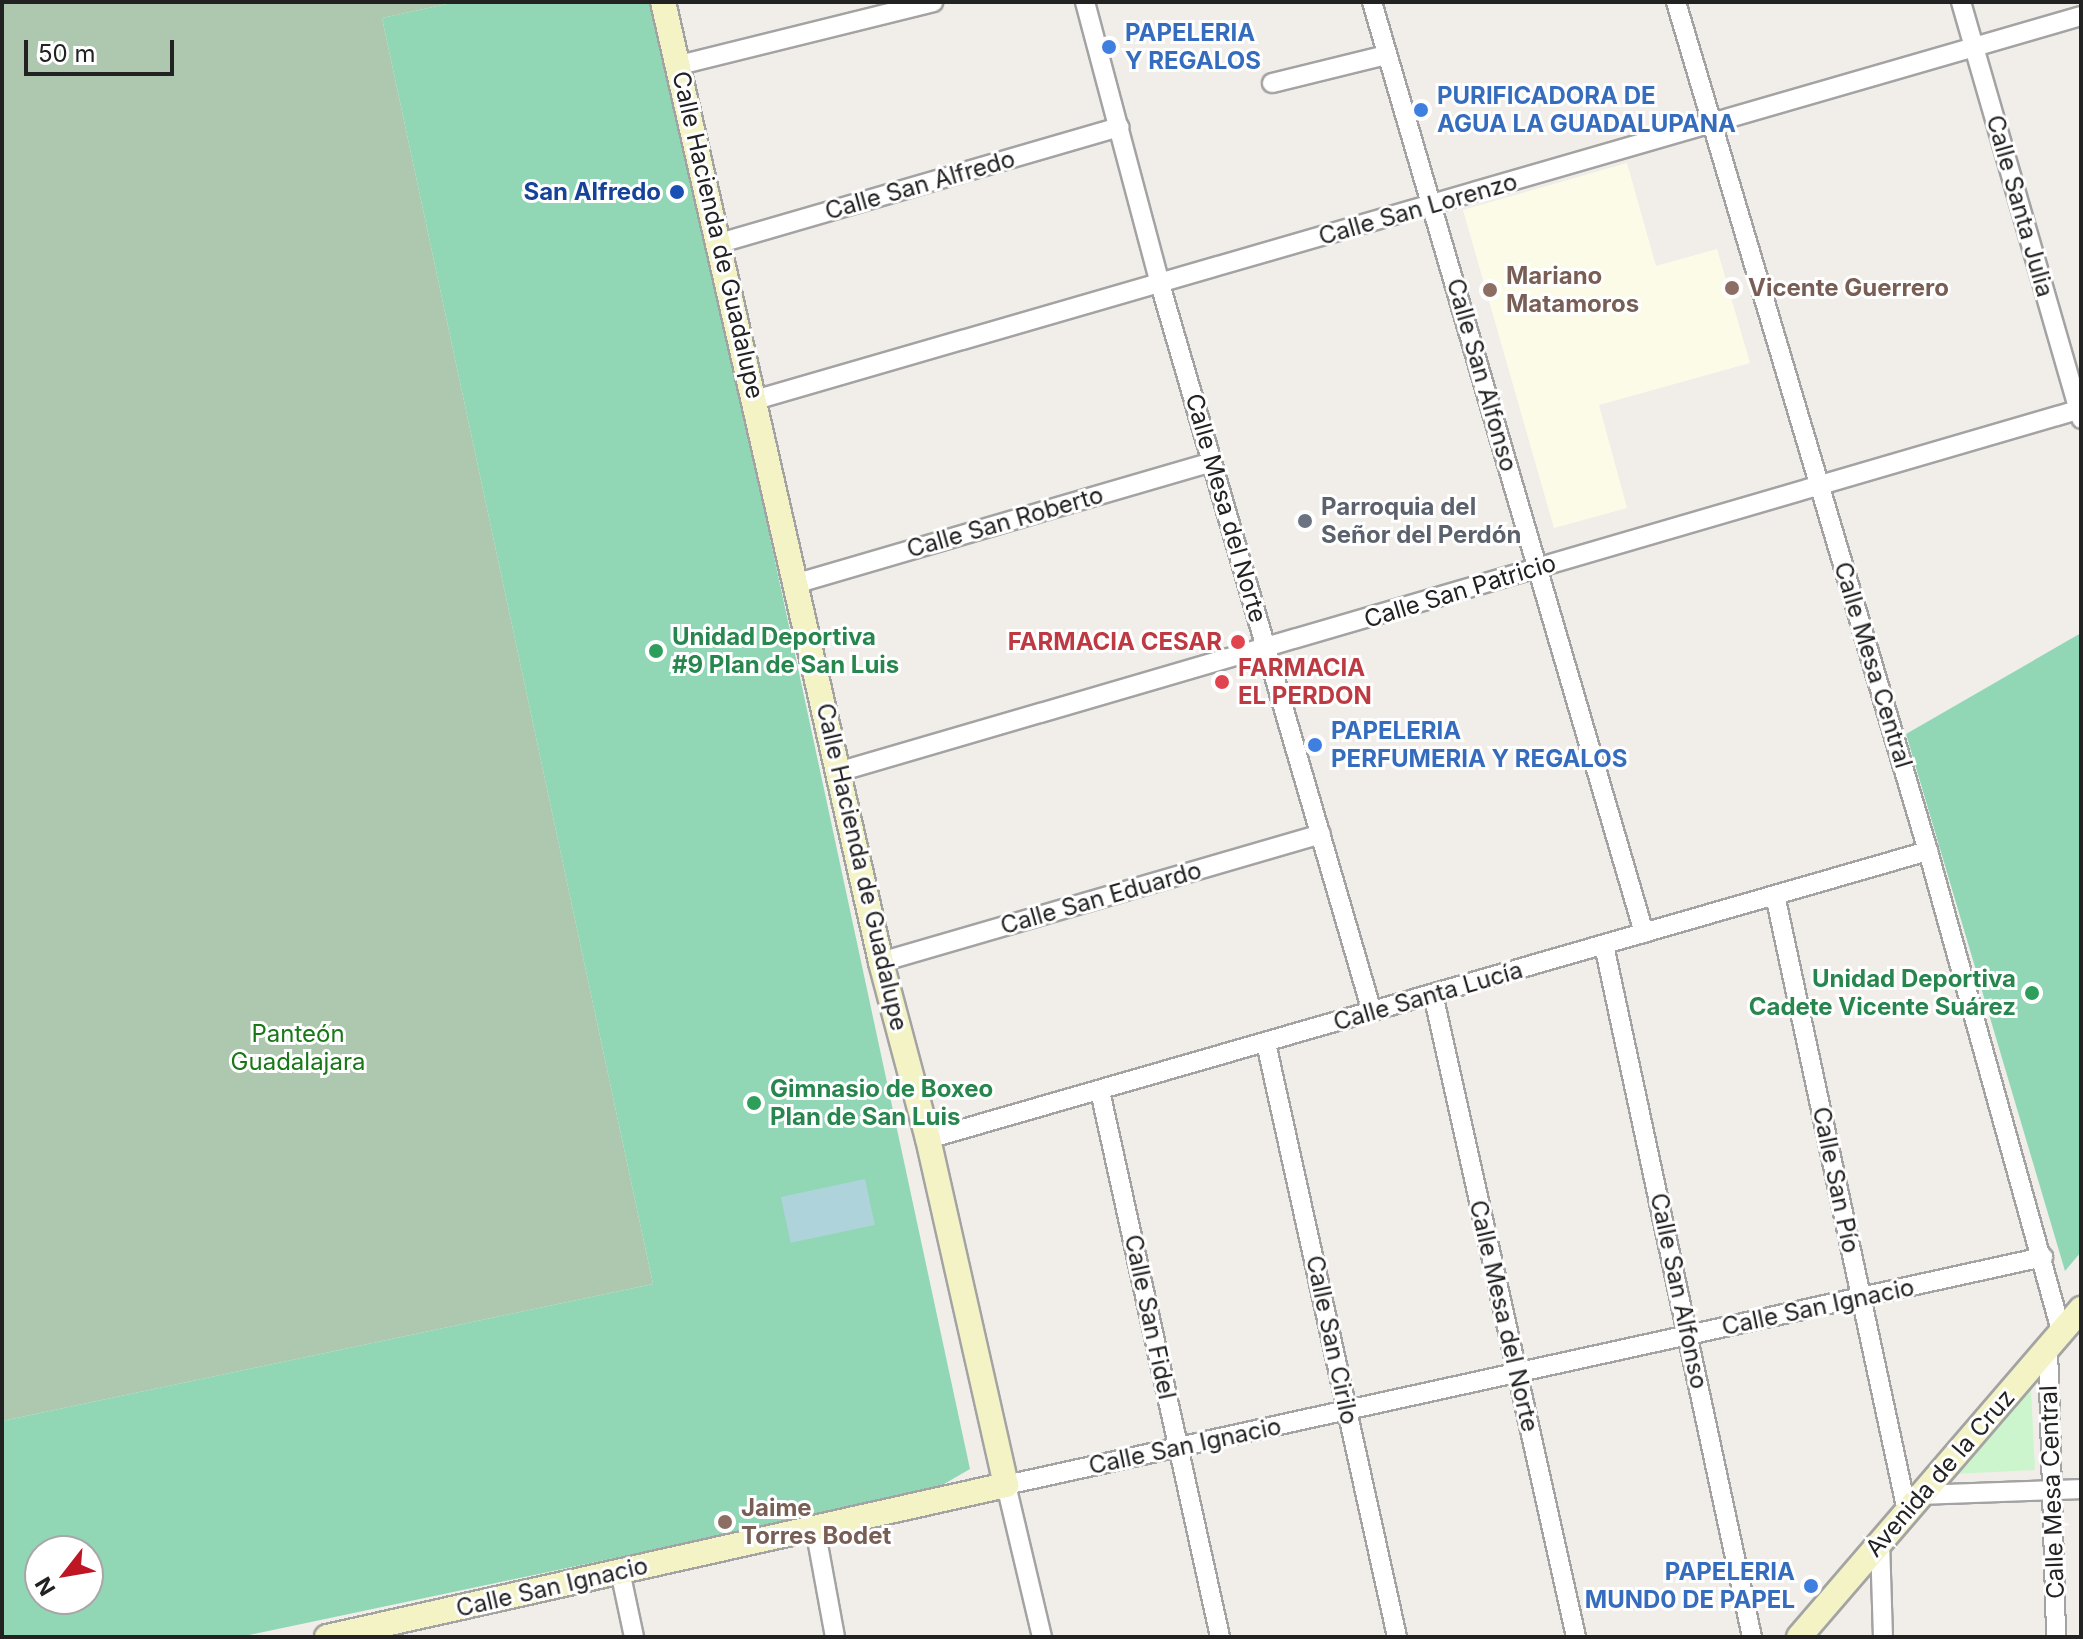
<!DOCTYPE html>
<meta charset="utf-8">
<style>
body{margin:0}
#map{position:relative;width:2083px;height:1639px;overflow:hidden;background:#f1eeea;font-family:Inter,sans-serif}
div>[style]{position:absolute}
.education>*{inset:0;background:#fcfbe7}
.cemetery>*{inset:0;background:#adc8af}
.park>*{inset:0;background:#cdf5cd}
.pitch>*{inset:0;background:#91d7b6}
.water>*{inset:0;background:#afd3da;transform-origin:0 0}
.roads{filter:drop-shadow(2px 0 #a3a3a3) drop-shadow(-2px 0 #a3a3a3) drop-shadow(0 2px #a3a3a3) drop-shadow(0 -2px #a3a3a3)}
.street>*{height:18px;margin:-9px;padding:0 9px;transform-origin:9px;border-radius:9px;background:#fff}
.secondary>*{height:24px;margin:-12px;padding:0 12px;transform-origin:12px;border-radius:12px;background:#f4f3c5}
.dots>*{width:22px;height:22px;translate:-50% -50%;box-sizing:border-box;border:4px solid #fff;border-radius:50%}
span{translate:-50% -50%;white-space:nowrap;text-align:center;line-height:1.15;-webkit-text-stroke:6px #fff;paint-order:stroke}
.shop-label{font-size:24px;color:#366cbe;font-weight:700}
.left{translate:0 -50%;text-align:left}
.right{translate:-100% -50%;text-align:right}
.street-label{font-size:24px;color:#222}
.transit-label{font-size:24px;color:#164399;font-weight:700}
.education-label{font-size:24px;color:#785e54;font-weight:700}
.worship-label{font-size:24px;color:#5b616d;font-weight:700}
.leisure-label{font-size:24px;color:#27864d;font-weight:700}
.health-label{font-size:24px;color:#be3a42;font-weight:700}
.park-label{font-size:24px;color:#187818}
.frame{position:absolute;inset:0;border:4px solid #222;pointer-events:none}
.north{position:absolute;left:24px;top:1535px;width:80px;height:80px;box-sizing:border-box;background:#fff;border:2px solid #a7a7a7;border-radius:50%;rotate:239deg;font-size:22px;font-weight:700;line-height:32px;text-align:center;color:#222}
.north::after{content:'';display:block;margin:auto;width:28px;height:36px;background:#be1623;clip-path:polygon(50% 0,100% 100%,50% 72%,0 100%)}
.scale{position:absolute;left:24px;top:40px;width:150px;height:36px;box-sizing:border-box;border:4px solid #222;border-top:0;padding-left:10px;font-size:24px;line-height:28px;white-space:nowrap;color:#222;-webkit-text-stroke:6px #fff;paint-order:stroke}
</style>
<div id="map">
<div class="education">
<i style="clip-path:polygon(1627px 163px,1656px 266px,1717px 249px,1750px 363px,1599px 405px,1627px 508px,1554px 528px,1463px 210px)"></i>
</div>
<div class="cemetery">
<i style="clip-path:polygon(2px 2px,456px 2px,382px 18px,653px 1284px,2px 1421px)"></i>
</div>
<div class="park">
<i style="clip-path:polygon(2031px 1389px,2035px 1470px,1955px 1474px)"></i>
</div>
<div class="pitch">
<i style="clip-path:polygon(evenodd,456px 2px,655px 2px,970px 1469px,932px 1491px,240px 1637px,2px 1637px,2px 1421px,653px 1284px,382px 18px,456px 2px,40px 1551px,88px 1551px,88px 1599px,40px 1599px,40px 1551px)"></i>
<i style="clip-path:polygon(2081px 633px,2081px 1252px,2065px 1271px,1906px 734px)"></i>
</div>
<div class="water">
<i style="left:865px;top:1179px;width:47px;height:86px;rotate:78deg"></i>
</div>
<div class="roads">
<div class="street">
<i style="left:1085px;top:2px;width:292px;rotate:75.1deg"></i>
<i style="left:1160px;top:284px;width:758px;rotate:73.76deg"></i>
<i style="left:1372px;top:2px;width:970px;rotate:73.71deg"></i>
<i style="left:1676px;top:2px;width:886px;rotate:73.47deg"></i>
<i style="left:1928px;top:851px;width:497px;rotate:74.5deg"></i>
<i style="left:1961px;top:2px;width:434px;rotate:73.9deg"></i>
<i style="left:679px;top:65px;width:262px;rotate:-13.9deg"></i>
<i style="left:1272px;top:83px;width:117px;rotate:-13.8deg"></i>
<i style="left:720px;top:243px;width:416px;rotate:-16.2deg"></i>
<i style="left:755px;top:400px;width:1380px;rotate:-16.15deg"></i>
<i style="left:798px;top:583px;width:431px;rotate:-16.3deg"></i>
<i style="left:838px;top:772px;width:1295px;rotate:-16.28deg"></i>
<i style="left:1775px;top:895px;width:630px;rotate:77.91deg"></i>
<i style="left:1604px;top:945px;width:708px;rotate:77.93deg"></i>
<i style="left:881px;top:962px;width:458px;rotate:-16.2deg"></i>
<i style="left:1433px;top:994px;width:659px;rotate:77.46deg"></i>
<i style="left:1266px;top:1043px;width:608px;rotate:77.56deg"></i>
<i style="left:1100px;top:1091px;width:559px;rotate:77.6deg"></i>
<i style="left:928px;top:1139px;width:1041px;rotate:-16.07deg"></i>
<i style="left:2048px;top:1347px;width:290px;rotate:88.4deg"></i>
<i style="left:1921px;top:1495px;width:160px;rotate:-2.1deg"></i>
<i style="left:815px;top:1528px;width:111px;rotate:79.6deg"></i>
<i style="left:1880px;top:1542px;width:95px;rotate:88.2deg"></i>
<i style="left:620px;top:1571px;width:67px;rotate:78deg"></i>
<i style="left:1042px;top:1637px;width:156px;rotate:-103.3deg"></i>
<i style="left:1006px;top:1485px;width:1062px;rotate:-12.4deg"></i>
</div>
<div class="secondary">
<i style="left:327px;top:1637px;width:696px;rotate:-12.62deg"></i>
<i style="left:1006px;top:1485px;width:355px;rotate:-102.7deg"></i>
<i style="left:928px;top:1139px;width:183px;rotate:-104.9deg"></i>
<i style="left:881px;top:962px;width:984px;rotate:-102.79deg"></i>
<i style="left:1799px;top:1637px;width:433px;rotate:-49.3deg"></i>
</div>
</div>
<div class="dots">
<i style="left:1109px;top:47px;background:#3f7fe0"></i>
<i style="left:1421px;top:110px;background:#3f7fe0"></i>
<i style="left:677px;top:192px;background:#1a4fb4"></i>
<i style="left:1732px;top:288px;background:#8d6e63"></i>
<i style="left:1490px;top:290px;background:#8d6e63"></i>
<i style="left:1305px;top:521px;background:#6b7280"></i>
<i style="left:1238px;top:642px;background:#e0444e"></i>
<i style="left:656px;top:651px;background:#2e9e5b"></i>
<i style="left:1222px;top:682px;background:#e0444e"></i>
<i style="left:1315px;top:745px;background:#3f7fe0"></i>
<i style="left:2032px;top:993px;background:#2e9e5b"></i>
<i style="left:754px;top:1103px;background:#2e9e5b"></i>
<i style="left:725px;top:1522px;background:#8d6e63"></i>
<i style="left:1811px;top:1586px;background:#3f7fe0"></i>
</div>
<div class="shop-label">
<span class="left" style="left:1125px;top:47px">PAPELERIA<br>Y REGALOS</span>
<span class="left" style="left:1437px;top:110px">PURIFICADORA DE<br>AGUA LA GUADALUPANA</span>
<span class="left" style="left:1331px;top:745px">PAPELERIA<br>PERFUMERIA Y REGALOS</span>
<span class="right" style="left:1795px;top:1586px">PAPELERIA<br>MUND0 DE PAPEL</span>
</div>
<div class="street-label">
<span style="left:920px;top:185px;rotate:-16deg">Calle San Alfredo</span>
<span style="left:2020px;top:206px;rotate:74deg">Calle Santa Julia</span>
<span style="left:1418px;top:209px;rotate:-16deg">Calle San Lorenzo</span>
<span style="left:718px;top:235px;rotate:77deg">Calle Hacienda de Guadalupe</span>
<span style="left:1482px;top:375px;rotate:74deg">Calle San Alfonso</span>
<span style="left:1226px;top:508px;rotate:74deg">Calle Mesa del Norte</span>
<span style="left:1005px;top:522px;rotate:-16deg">Calle San Roberto</span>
<span style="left:1460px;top:591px;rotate:-17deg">Calle San Patricio</span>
<span style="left:1873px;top:665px;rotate:73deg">Calle Mesa Central</span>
<span style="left:862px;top:867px;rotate:77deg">Calle Hacienda de Guadalupe</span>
<span style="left:1101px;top:898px;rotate:-16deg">Calle San Eduardo</span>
<span style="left:1428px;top:996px;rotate:-16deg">Calle Santa Lucía</span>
<span style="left:1836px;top:1180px;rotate:78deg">Calle San Pío</span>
<span style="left:1679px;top:1291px;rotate:78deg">Calle San Alfonso</span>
<span style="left:1818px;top:1307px;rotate:-12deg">Calle San Ignacio</span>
<span style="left:1504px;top:1316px;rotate:77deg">Calle Mesa del Norte</span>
<span style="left:1150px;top:1317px;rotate:78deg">Calle San Fidel</span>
<span style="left:1332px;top:1340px;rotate:78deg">Calle San Cirilo</span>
<span style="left:1185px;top:1446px;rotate:-12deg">Calle San Ignacio</span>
<span style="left:1940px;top:1473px;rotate:-49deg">Avenida de la Cruz</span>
<span style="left:2052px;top:1492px;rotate:-92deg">Calle Mesa Central</span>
<span style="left:552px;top:1587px;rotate:-13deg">Calle San Ignacio</span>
</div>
<div class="transit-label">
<span class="right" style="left:661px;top:192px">San Alfredo</span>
</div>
<div class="education-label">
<span class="left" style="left:1506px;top:290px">Mariano<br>Matamoros</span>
<span class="left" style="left:1748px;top:288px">Vicente Guerrero</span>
<span class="left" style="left:741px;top:1522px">Jaime<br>Torres Bodet</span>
</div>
<div class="worship-label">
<span class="left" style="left:1321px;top:521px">Parroquia del<br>Señor del Perdón</span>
</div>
<div class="leisure-label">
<span class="left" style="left:672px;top:651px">Unidad Deportiva<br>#9 Plan de San Luis</span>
<span class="right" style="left:2016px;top:993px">Unidad Deportiva<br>Cadete Vicente Suárez</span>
<span class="left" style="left:770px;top:1103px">Gimnasio de Boxeo<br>Plan de San Luis</span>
</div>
<div class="health-label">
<span class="right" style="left:1222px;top:642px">FARMACIA CESAR</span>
<span class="left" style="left:1238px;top:682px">FARMACIA<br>EL PERDON</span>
</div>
<div class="park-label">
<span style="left:298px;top:1048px">Panteón<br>Guadalajara</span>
</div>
<div class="frame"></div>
<div class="north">N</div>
<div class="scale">50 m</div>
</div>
